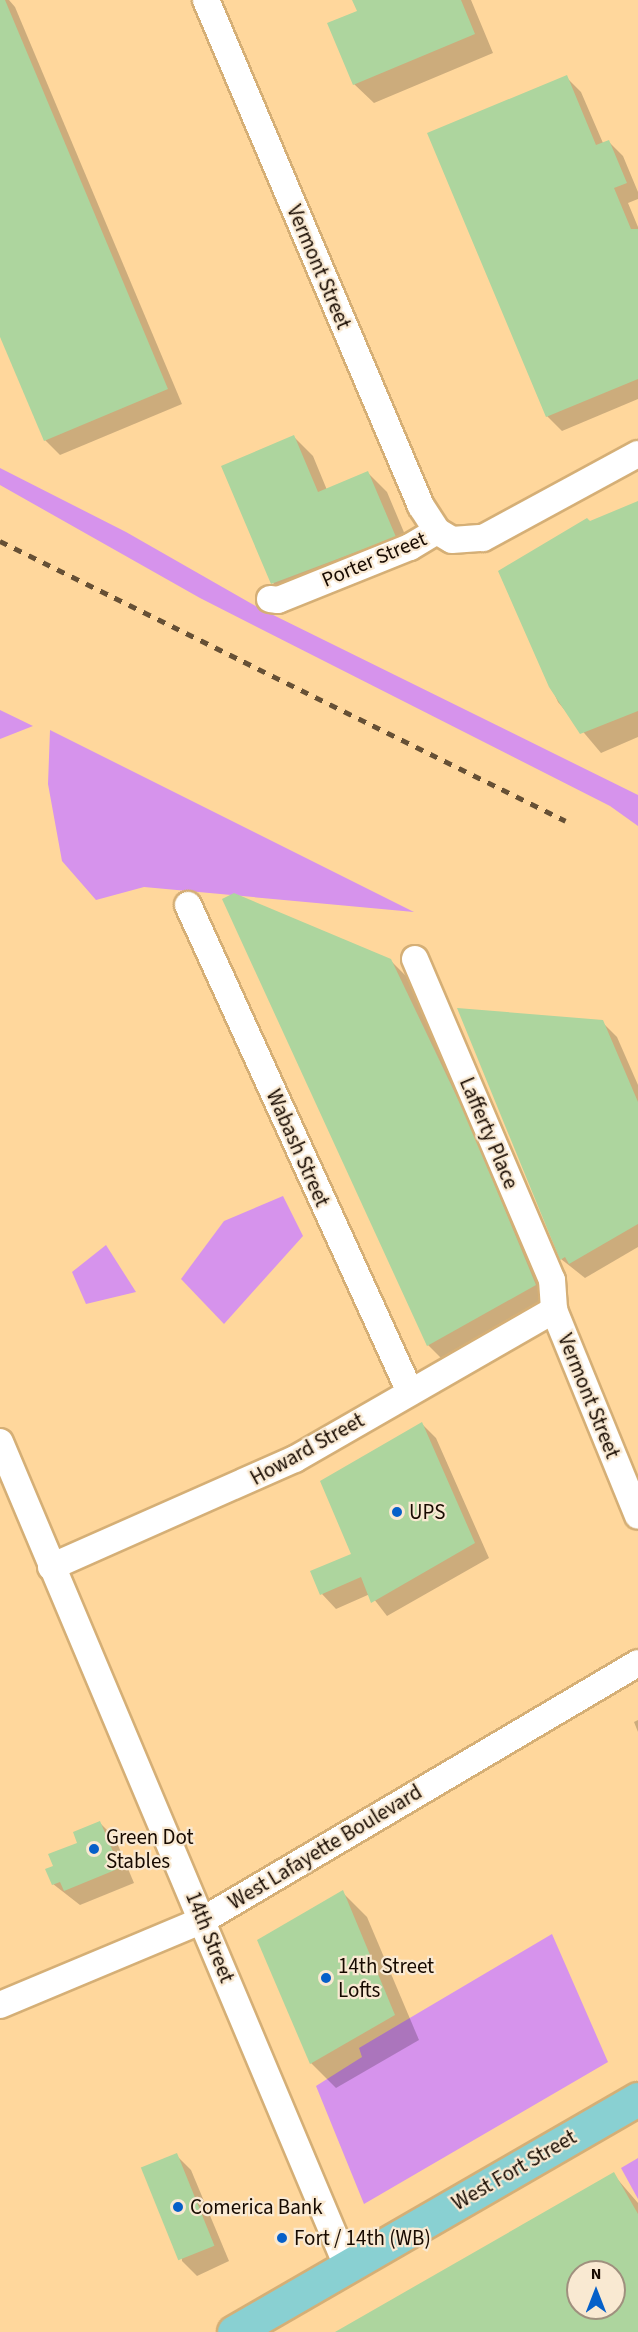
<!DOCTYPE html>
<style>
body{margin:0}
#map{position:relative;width:638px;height:2332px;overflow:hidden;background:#ffd79c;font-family:"Source Sans 3",sans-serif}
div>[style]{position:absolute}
.green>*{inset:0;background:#d693ec}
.shadow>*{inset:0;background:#0003}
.building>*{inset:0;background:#add59e;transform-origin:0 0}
.roads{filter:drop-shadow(2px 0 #d5af76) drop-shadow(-2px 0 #d5af76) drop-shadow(0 2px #d5af76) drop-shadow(0 -2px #d5af76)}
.minor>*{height:26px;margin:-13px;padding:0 13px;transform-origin:13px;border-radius:13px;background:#fff}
.primary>*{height:33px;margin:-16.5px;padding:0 16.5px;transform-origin:16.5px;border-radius:16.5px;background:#89d0d2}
.rail>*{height:4.5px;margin-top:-2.25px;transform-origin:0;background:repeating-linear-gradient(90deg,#665035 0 8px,transparent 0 16px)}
.dots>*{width:16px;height:16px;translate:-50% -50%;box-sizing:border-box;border:3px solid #f9e9d2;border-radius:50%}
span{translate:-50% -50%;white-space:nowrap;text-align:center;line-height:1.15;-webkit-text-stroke:4.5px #f9e9d2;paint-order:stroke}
.street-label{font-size:21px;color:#170a00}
.poi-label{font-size:21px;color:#170a00}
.left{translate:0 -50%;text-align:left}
.north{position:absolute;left:566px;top:2260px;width:60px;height:60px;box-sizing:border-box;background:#f9e9d2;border:2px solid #9f907e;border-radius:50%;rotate:0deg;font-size:16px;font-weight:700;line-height:24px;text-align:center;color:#170a00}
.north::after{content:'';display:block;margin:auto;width:21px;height:27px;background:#0660c9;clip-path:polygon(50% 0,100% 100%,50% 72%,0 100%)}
</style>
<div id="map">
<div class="green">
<i style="clip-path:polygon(0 468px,126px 532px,259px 608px,638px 795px,638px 826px,610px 806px,200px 598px,0 485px)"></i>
<i style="clip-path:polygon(0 710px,33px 726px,0 739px)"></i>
<i style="clip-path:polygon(50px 730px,414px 912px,144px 887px,96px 900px,62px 861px,48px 784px)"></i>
<i style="clip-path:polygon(283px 1196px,303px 1236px,224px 1324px,181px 1279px,224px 1221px)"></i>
<i style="clip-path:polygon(106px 1245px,136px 1292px,86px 1304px,72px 1272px)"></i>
<i style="clip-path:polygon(552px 1934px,608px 2062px,364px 2204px,316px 2086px,362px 2057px,359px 2048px)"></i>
<i style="clip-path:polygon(638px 2158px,638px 2199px,621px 2168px)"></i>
</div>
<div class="shadow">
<i style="clip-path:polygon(0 0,9px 0,15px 7px,182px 404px,60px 455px,45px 440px,0 333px)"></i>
<i style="clip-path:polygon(354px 0,471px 0,493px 53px,374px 103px,354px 84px,359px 12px)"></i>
<i style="clip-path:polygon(566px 77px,581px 92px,603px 143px,608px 141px,623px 156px,638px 192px,638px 199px,628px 203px,638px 227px,638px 399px,562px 431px,547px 416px)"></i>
<i style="clip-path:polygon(294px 437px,313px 456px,327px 490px,368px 473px,387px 492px,414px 556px,292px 602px,273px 583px)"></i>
<i style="clip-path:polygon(638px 503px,638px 737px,601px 753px,558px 702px,499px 571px,590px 523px)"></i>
<i style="clip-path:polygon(224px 899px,391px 961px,406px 976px,481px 1135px,550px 1300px,443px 1360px,428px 1345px)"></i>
<i style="clip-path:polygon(602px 1022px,617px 1037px,638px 1085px,638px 1247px,585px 1278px,561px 1259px)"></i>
<i style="clip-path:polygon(422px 1424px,436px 1438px,489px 1558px,387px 1616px,370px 1594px,336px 1609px,322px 1594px,353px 1554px)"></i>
<i style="clip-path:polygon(638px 1720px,638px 1732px,634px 1722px)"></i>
<i style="clip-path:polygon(100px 1823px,115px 1838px,134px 1883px,80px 1905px,53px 1884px,79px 1843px)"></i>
<i style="clip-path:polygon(342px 1892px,367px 1917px,419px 2040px,336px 2088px,311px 2063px)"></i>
<i style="clip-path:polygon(176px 2155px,191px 2170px,229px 2261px,197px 2276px,182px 2261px)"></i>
<i style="clip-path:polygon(evenodd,613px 2174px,638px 2203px,638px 2332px,344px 2332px,613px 2174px,578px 2272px,614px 2272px,614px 2308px,578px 2308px,578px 2272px)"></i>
</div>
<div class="building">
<i style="clip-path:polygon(0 0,5px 0,168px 389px,44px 441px,0 337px)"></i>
<i style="clip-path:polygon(352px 0,461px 0,475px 34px,353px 85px,327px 23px,357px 11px)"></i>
<i style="clip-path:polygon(567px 75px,596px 145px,609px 140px,627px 183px,614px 188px,631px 229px,638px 229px,638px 379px,546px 417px,427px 133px)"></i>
<i style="clip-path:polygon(294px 435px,318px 492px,368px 471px,396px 537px,271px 584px,221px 466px)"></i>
<i style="clip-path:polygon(638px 501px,638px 711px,580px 734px,549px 687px,498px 571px,587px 518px,590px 521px)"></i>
<i style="clip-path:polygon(234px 893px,391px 959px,467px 1118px,536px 1285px,427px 1346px,222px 899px)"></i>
<i style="clip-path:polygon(457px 1008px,603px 1020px,638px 1102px,638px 1224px,569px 1264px,565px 1257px,560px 1260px)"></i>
<i style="clip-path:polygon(422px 1422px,475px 1543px,371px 1603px,361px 1577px,320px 1595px,310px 1571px,351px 1554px,320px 1481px)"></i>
<i style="clip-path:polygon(100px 1821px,120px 1868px,64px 1891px,60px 1882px,52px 1885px,45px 1869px,53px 1866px,48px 1854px,77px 1843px,73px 1832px)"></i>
<i style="clip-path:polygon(343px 1890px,395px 2015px,310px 2064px,257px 1940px)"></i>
<i style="left:177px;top:2153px;width:100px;height:39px;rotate:68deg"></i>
<i style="clip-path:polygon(evenodd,614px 2172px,638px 2214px,638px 2332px,335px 2332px,614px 2172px,578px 2272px,614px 2272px,614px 2308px,578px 2308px,578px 2272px)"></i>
</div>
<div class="roads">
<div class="minor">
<i style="left:206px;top:0;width:550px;rotate:66.98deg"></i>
<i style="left:421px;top:506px;width:30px;rotate:57deg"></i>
<i style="left:270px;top:599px;width:8px;rotate:7deg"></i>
<i style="left:278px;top:600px;width:142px;rotate:-21.9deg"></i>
<i style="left:410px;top:547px;width:31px;rotate:-31deg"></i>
<i style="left:437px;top:531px;width:17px;rotate:31deg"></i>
<i style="left:452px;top:540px;width:31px;rotate:-4deg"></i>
<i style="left:483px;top:538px;width:176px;rotate:-28.5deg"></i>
<i style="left:188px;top:905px;width:535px;rotate:65.49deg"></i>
<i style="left:415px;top:959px;width:349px;rotate:66.9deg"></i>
<i style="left:552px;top:1280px;width:30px;rotate:86deg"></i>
<i style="left:554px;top:1310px;width:222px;rotate:67.8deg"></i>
<i style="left:0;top:1442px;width:894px;rotate:67.16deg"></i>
<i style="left:51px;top:1567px;width:267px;rotate:-23.9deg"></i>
<i style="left:295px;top:1459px;width:299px;rotate:-29.9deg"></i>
<i style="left:0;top:2005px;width:220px;rotate:-22.7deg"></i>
<i style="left:203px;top:1920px;width:505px;rotate:-30.57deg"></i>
</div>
<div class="primary">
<i style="left:234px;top:2332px;width:466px;rotate:-30deg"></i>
</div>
</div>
<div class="rail">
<i style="left:0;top:541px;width:631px;rotate:26.32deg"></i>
</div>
<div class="dots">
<i style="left:397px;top:1512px;background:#0660c9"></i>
<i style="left:94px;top:1849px;background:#0660c9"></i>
<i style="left:326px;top:1978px;background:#0660c9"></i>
<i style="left:178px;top:2207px;background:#0660c9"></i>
<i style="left:282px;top:2238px;background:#0660c9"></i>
</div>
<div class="street-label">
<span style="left:319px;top:267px;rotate:67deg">Vermont Street</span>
<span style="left:374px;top:559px;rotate:-23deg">Porter Street</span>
<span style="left:489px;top:1133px;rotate:67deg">Lafferty Place</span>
<span style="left:298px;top:1148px;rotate:66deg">Wabash Street</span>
<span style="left:589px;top:1396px;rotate:68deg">Vermont Street</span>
<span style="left:307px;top:1449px;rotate:-29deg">Howard Street</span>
<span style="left:325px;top:1847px;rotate:-31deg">West Lafayette Boulevard</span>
<span style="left:210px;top:1937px;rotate:68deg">14th Street</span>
<span style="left:514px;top:2170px;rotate:-30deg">West Fort Street</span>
</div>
<div class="poi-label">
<span class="left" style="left:409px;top:1512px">UPS</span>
<span class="left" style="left:106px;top:1849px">Green Dot<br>Stables</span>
<span class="left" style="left:338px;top:1978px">14th Street<br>Lofts</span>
<span class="left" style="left:190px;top:2207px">Comerica Bank</span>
<span class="left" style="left:294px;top:2238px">Fort / 14th (WB)</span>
</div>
<div class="north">N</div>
</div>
